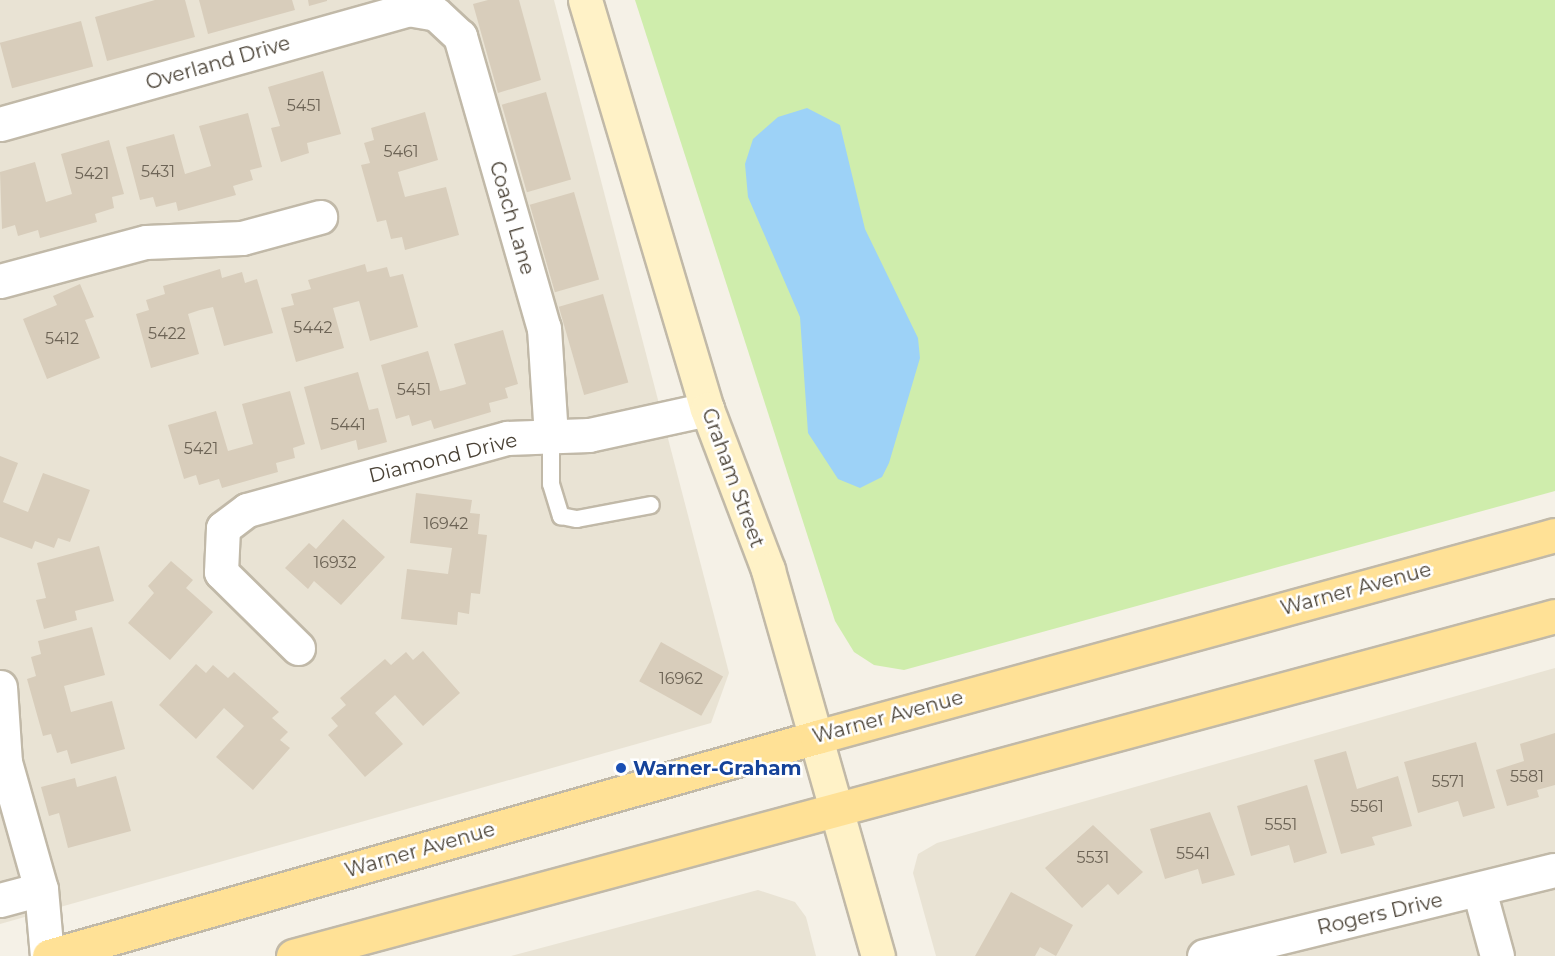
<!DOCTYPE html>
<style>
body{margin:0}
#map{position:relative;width:1555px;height:956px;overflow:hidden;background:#f5f1e7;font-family:Montserrat,sans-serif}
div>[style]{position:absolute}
.residential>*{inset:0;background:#e9e3d4}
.green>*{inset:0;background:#cfedac}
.water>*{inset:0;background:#9dd2f7}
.building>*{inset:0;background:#d8cdbb;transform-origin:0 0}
.roads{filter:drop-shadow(2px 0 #c1b9a8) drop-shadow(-2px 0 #c1b9a8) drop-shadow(0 2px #c1b9a8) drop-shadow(0 -2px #c1b9a8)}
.lane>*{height:16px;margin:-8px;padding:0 8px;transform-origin:8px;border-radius:8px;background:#fff}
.street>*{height:33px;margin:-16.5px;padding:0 16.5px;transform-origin:16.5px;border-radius:16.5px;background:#fff}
.secondary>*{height:33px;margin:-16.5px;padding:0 16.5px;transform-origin:16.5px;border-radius:16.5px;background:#fff2c7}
.primary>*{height:33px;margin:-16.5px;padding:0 16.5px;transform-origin:16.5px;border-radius:16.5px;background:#ffe196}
.dots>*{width:16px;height:16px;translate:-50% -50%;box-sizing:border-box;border:3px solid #fff;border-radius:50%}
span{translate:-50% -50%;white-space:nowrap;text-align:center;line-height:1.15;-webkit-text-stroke:5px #fff;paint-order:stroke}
.number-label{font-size:16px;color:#6d6456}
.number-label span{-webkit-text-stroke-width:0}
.street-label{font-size:20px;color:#494135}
.transit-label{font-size:20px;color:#164399;font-weight:700}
.left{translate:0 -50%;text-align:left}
</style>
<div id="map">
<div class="residential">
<i style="clip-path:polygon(0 0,554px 0,729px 673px,711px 723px,0 924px)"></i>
<i style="clip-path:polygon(1555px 668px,1555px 956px,936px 956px,913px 873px,918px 854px,937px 843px)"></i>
<i style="clip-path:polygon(758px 890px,795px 902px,806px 917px,816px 956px,511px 956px)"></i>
</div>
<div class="green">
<i style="clip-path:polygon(635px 0,1555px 0,1555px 491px,904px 670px,874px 665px,854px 652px,835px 621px)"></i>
</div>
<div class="water">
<i style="clip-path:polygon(807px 108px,840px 125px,865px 229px,918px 338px,920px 358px,889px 463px,882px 477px,860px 488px,838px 479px,808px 433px,800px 317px,748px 197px,745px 164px,753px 139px,778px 117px)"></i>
</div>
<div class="building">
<i style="clip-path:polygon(155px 0,185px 0,195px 37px,107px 61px,95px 17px)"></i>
<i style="clip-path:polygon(199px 0,292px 0,295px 10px,208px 34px)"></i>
<i style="clip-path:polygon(308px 0,327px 0,327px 1px,309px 6px)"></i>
<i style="clip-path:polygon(488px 0,519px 0,541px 80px,498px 93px,473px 4px)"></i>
<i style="left:81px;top:21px;width:47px;height:84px;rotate:75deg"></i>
<i style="clip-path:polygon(323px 71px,341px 134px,307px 143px,309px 153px,281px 162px,271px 128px,280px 126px,268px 87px)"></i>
<i style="left:546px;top:92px;width:91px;height:46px;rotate:74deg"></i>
<i style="clip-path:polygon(425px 112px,438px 160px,398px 172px,405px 197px,446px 187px,459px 235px,405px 250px,402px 237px,391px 239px,386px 220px,377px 222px,361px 165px,370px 163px,364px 143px,374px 140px,371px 128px)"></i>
<i style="clip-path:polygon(248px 113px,262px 167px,250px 170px,253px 180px,233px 186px,236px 195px,178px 211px,176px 202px,156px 207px,153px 197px,140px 200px,126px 147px,174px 134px,185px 174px,211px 166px,199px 126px)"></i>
<i style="clip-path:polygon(109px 140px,124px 194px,112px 197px,114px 208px,95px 214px,97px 222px,40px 238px,38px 230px,18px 236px,15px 225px,2px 229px,0 172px,35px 162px,46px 202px,72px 194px,61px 154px)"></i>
<i style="left:574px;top:192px;width:91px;height:46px;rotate:74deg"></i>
<i style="clip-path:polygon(365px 264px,367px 272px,387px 267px,390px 277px,403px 274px,418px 327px,370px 341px,359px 301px,333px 308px,344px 348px,296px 362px,281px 308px,294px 305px,291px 294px,311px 289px,308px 280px)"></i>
<i style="clip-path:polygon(220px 269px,222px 278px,242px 272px,245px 283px,257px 279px,273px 333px,224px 346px,213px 307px,200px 310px,188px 314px,199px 354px,151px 368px,136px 314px,149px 310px,146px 300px,165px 294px,163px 286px)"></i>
<i style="clip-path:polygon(80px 284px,94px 317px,85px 320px,100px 358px,47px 379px,23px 319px,57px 305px,53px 296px)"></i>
<i style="left:603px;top:294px;width:92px;height:46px;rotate:74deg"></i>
<i style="clip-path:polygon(503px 330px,518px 384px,505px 388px,508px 398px,489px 403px,491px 412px,434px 429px,431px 420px,412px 426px,409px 415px,396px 419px,381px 365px,428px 351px,440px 391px,453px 388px,466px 384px,454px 344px)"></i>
<i style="clip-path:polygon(358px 372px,369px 410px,378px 408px,387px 442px,358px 450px,356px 440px,321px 450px,304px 387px)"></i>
<i style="clip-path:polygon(290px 391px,305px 444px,293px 448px,295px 458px,276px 463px,278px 472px,222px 488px,219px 479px,199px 485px,196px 475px,184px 479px,168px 425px,216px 411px,228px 451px,253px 444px,242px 404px)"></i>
<i style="clip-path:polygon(0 456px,18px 463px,3px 502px,28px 512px,43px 473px,90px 490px,70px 542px,58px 538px,54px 548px,35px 541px,32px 549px,0 537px)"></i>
<i style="clip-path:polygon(416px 493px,472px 500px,470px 513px,480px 514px,478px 534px,487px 535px,480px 594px,471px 593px,469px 614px,458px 612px,457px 625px,401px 619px,407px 569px,448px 574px,452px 548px,410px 543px)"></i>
<i style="clip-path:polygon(343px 519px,385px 557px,341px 605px,314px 581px,308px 589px,285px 568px,309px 543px,316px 549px)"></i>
<i style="clip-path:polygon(99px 546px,114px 601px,75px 611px,77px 620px,44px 629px,36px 600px,46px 598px,37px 563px)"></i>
<i style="clip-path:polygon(171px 561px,193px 580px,186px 588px,213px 612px,170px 660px,128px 623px,154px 593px,148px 586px)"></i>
<i style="clip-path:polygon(92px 627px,105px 675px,64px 686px,71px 712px,112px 701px,125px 749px,71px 764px,67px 750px,57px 753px,51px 734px,43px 736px,27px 679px,36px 676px,31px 657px,41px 654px,38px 641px)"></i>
<i style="left:661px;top:642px;width:71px;height:45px;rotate:29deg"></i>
<i style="clip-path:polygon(423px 651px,460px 693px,423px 726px,395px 695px,375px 713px,403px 744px,365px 777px,328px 735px,338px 726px,331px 718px,346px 705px,340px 698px,385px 659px,391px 665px,406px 652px,413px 660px)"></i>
<i style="clip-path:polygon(196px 664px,206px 673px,213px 665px,228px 678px,234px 672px,279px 712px,272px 718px,288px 732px,280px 740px,290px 748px,253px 790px,216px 757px,244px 726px,224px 708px,196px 739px,159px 705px)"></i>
<i style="clip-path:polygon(1555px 733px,1555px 785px,1537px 790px,1539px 797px,1507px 806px,1496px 770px,1524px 761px,1520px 744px)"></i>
<i style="clip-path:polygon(1476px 742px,1495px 808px,1463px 817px,1458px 801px,1418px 813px,1404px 762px)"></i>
<i style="clip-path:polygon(1346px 751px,1357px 789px,1398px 776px,1412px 826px,1372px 837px,1375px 845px,1341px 854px,1314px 760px)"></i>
<i style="clip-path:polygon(116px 776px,131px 831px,68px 848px,59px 813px,49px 816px,41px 787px,75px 778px,77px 787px)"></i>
<i style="clip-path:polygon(1307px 785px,1327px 853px,1294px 863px,1289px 845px,1251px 856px,1237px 806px)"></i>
<i style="clip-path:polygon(1210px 812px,1235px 875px,1202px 884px,1198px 869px,1165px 879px,1150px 829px)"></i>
<i style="clip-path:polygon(1093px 825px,1143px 872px,1118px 895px,1108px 884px,1082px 908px,1045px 868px)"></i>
<i style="clip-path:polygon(1011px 892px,1073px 925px,1056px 956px,1040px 947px,1035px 956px,975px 956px)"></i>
</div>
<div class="roads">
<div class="lane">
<i style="left:551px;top:436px;width:48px;rotate:90deg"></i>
<i style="left:551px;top:484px;width:34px;rotate:73deg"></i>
<i style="left:561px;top:516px;width:16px;rotate:11deg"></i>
<i style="left:577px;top:519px;width:75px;rotate:-10.7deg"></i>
</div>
<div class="street">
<i style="left:0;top:124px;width:424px;rotate:-15.7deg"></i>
<i style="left:408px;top:9px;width:28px;rotate:10deg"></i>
<i style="left:436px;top:14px;width:33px;rotate:43deg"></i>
<i style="left:460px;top:36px;width:304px;rotate:74deg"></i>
<i style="left:544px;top:328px;width:108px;rotate:86.3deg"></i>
<i style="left:0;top:281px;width:151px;rotate:-15deg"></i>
<i style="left:146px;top:242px;width:96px;rotate:-2.4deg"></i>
<i style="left:242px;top:238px;width:81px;rotate:-15.1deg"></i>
<i style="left:298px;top:648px;width:108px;rotate:-135.4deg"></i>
<i style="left:221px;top:572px;width:44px;rotate:-87.4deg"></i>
<i style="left:223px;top:528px;width:30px;rotate:-37deg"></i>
<i style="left:247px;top:510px;width:270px;rotate:-15.5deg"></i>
<i style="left:507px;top:438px;width:82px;rotate:-2.1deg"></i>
<i style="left:589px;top:435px;width:121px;rotate:-12.4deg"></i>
<i style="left:0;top:687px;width:75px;rotate:86.2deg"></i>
<i style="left:5px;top:762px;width:132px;rotate:74.2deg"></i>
<i style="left:41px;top:889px;width:67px;rotate:84.9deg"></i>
<i style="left:1479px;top:890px;width:68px;rotate:74.7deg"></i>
<i style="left:0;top:900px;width:42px;rotate:-15deg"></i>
<i style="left:1204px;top:956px;width:361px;rotate:-13.8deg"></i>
</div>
<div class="secondary">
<i style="left:585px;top:0;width:427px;rotate:73.4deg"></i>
<i style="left:707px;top:409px;width:172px;rotate:69.2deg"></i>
<i style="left:768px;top:570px;width:401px;rotate:74.1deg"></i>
</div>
<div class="primary">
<i style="left:49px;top:956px;width:799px;rotate:-15.92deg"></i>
<i style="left:817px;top:737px;width:765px;rotate:-15.31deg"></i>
<i style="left:293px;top:956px;width:1307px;rotate:-15.08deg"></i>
</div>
</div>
<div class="dots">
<i style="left:621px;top:768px;background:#1a4fb4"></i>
</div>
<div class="number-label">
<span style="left:304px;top:106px">5451</span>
<span style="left:401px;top:152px">5461</span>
<span style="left:158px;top:172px">5431</span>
<span style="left:92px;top:174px">5421</span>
<span style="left:313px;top:328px">5442</span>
<span style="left:167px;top:334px">5422</span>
<span style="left:62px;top:339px">5412</span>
<span style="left:414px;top:390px">5451</span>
<span style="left:348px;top:425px">5441</span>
<span style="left:201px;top:449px">5421</span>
<span style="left:446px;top:524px">16942</span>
<span style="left:335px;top:563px">16932</span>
<span style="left:681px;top:679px">16962</span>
<span style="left:1527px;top:777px">5581</span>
<span style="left:1448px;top:782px">5571</span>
<span style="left:1367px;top:807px">5561</span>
<span style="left:1281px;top:825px">5551</span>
<span style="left:1193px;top:854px">5541</span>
<span style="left:1093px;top:858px">5531</span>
</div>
<div class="street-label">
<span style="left:218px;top:63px;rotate:-16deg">Overland Drive</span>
<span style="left:512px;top:218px;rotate:74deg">Coach Lane</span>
<span style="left:443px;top:458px;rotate:-14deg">Diamond Drive</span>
<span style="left:733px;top:478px;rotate:70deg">Graham Street</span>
<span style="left:1356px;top:589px;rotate:-15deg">Warner Avenue</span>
<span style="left:888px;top:717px;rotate:-15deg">Warner Avenue</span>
<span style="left:420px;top:850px;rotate:-16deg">Warner Avenue</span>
<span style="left:1380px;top:914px;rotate:-13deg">Rogers Drive</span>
</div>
<div class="transit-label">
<span class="left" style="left:633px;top:768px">Warner-Graham</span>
</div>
</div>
